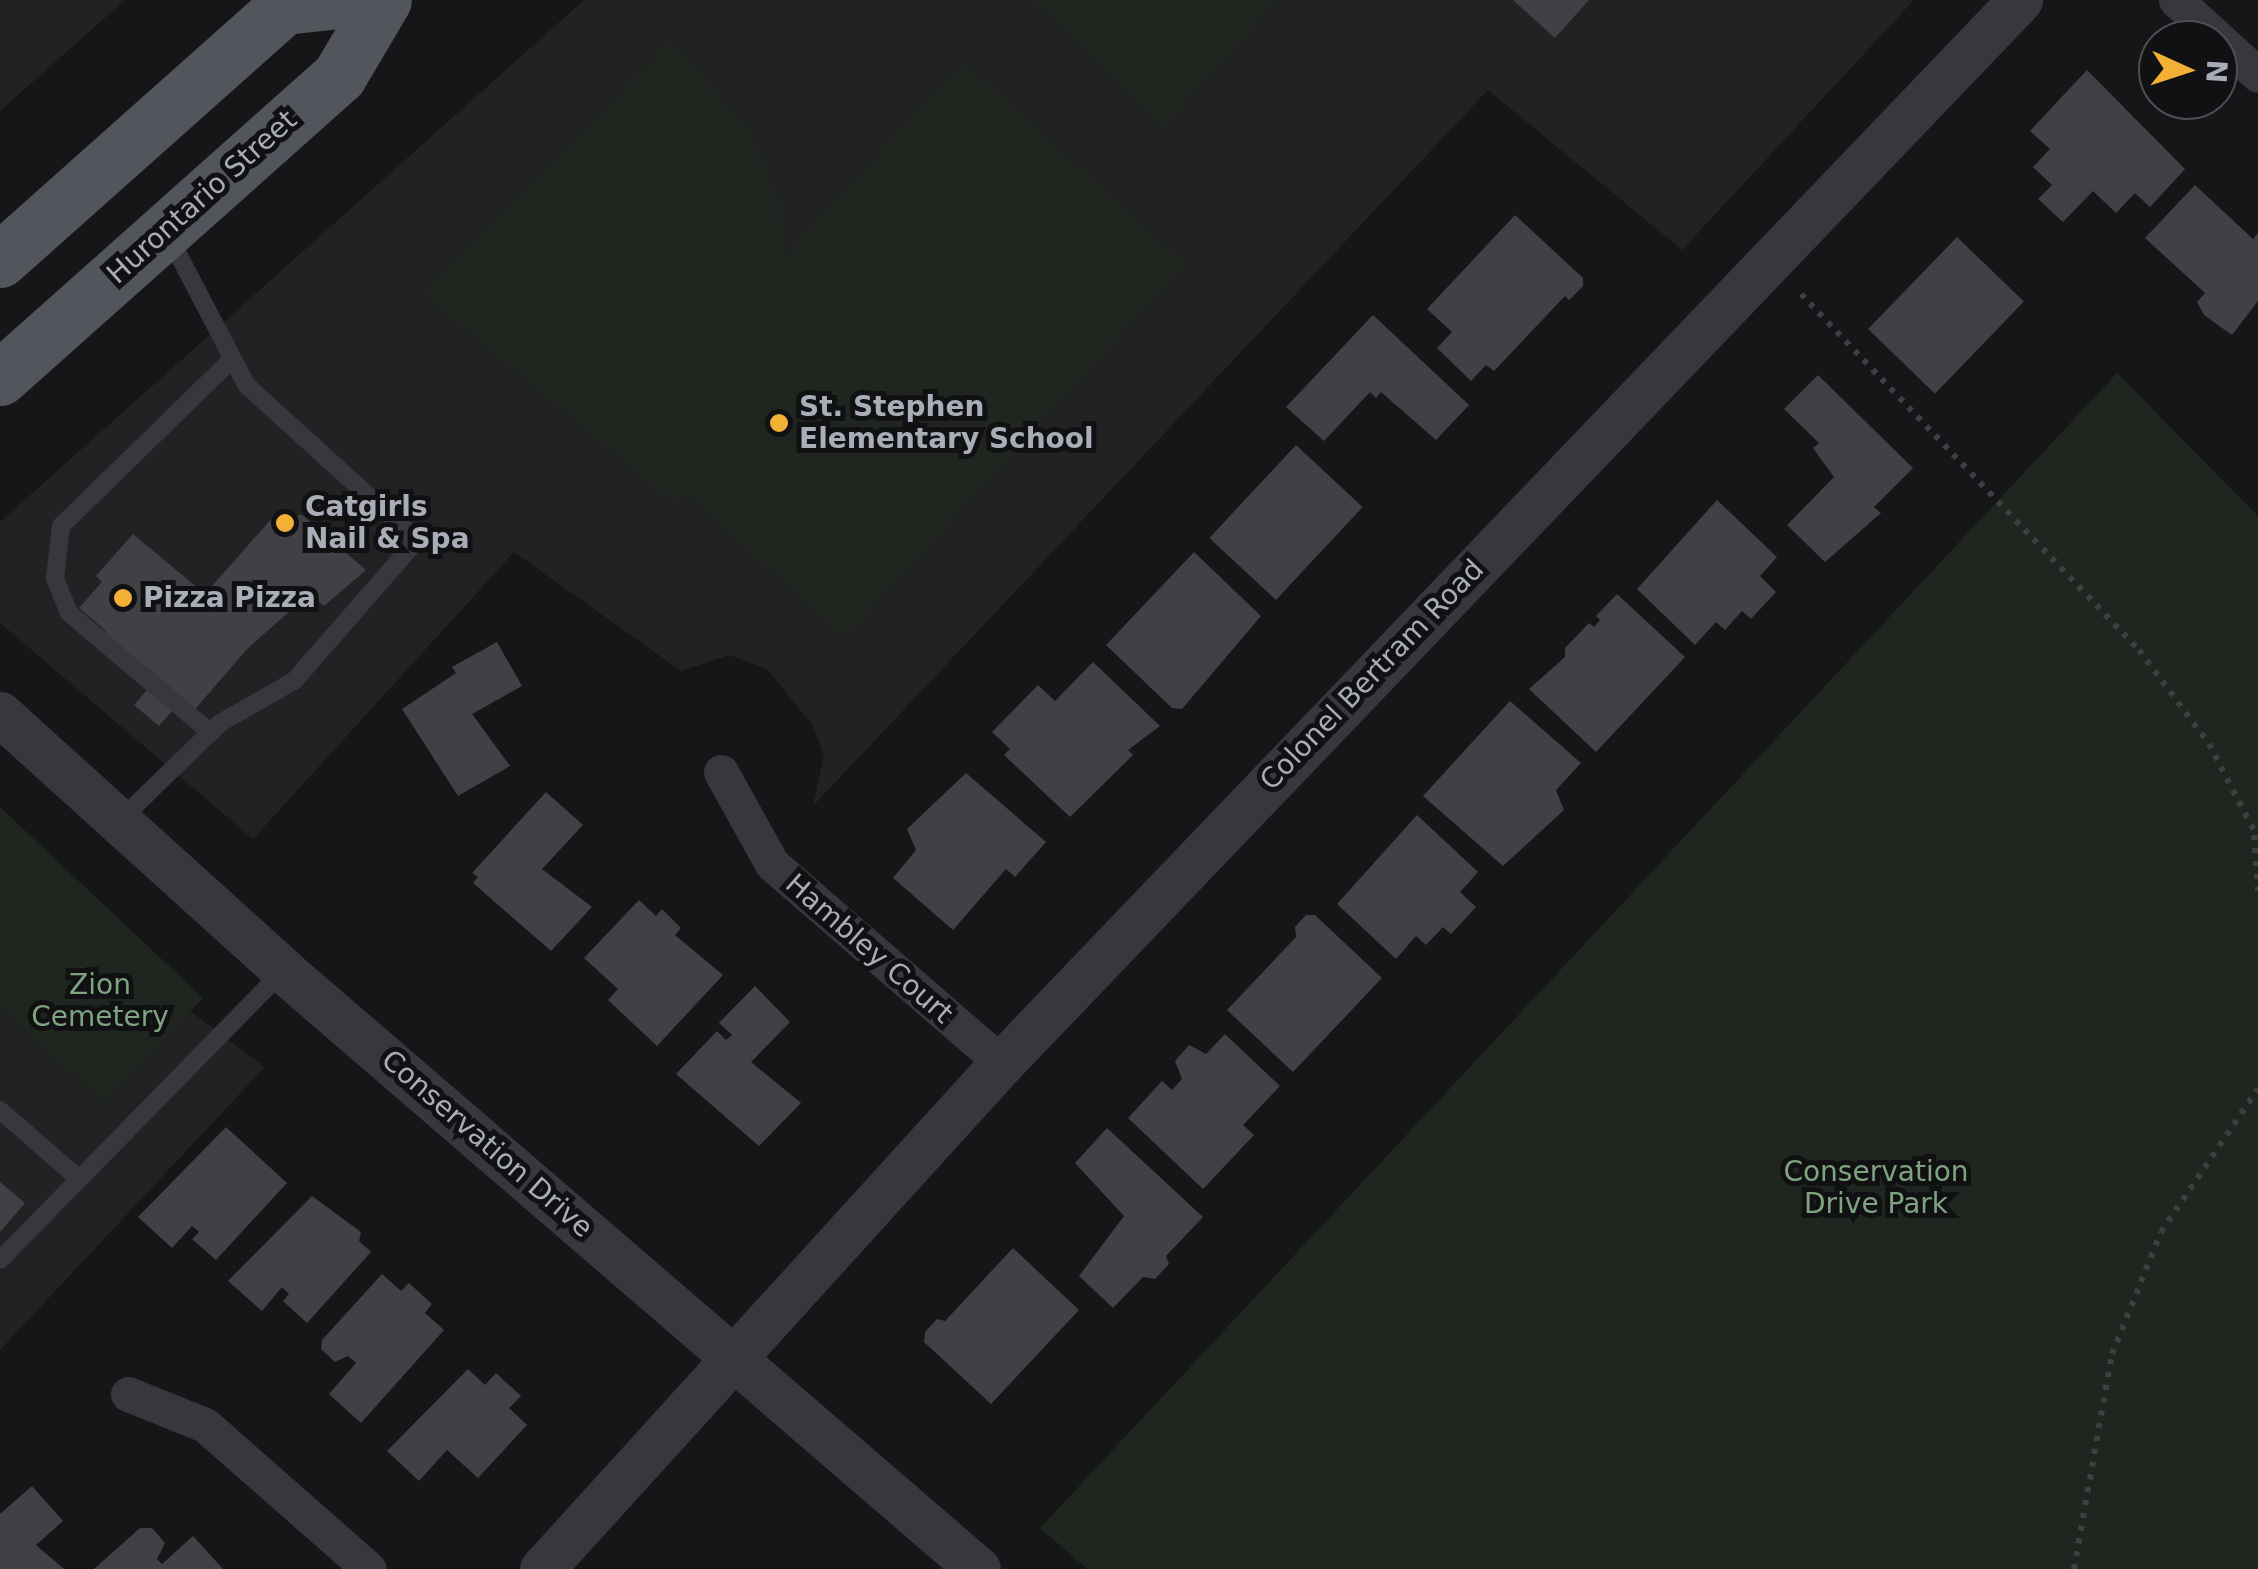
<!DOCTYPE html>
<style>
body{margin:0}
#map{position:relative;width:2258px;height:1569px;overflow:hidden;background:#161618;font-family:"DejaVu Sans",sans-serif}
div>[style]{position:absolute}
.built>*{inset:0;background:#222225}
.green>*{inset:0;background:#1e261f}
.building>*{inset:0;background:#404145;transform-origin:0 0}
.path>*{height:6px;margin-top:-3px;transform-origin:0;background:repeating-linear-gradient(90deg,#3d3f44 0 5px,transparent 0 13px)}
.service>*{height:18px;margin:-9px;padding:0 9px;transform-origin:9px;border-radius:9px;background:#37383d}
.minor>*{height:35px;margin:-17.5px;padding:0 17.5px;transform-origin:17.5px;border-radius:17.5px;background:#37383d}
.tertiary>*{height:45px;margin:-22.5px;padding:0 22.5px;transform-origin:22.5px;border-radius:22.5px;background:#37383d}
.primary>*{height:55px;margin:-27.5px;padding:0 27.5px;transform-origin:27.5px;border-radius:27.5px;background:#53555c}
.dots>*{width:28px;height:28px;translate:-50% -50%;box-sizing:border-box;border:5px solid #111113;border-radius:50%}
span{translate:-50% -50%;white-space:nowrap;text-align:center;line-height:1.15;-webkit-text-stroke:10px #111113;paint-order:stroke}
.street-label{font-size:28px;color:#a8adb8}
.poi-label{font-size:28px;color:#a8adb8;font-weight:700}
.left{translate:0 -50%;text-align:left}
.park-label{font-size:28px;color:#7fa381}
.north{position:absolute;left:2138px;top:20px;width:100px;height:100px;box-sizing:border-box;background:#111113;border:2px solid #4d4f55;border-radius:50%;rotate:93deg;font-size:28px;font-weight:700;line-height:40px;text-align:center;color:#a8adb8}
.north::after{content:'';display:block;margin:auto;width:35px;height:45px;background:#f2b134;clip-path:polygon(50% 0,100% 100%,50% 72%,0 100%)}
</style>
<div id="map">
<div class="built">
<i style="clip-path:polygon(0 0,125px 0,0 111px)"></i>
<i style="clip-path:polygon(584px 0,1914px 0,1682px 250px,1488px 90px,813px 806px,824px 755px,813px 726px,767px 669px,729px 655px,681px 671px,514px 552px,253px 839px,0 623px,0 522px)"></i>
<i style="clip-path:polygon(0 1007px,103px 1104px,190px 1011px,265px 1067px,0 1350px)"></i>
</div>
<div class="green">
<i style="clip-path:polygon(1032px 0,1278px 0,1163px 128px)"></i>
<i style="clip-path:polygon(671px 40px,749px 130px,780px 202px,781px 260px,963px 61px,1185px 264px,845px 638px,685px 492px,673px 503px,423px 294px)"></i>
<i style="clip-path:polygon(2117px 373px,2258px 516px,2258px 1569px,1087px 1569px,1040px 1528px)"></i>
<i style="clip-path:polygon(0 807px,203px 998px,103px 1104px,0 1007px)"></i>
</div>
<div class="building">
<i style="clip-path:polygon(1513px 0,1589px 0,1555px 38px)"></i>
<i style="clip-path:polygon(2087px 70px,2185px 169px,2150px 207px,2135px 193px,2116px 213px,2093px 191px,2063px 222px,2038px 199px,2052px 185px,2033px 167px,2050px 149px,2030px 131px)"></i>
<i style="clip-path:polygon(2195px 185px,2253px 239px,2258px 233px,2258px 301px,2232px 335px,2204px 315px,2197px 302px,2205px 293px,2145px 238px)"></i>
<i style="clip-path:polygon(1515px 215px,1583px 278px,1583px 286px,1569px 300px,1565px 296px,1494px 371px,1486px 365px,1471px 381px,1437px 348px,1452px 332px,1427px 309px)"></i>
<i style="left:1957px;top:237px;width:93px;height:128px;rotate:44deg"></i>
<i style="clip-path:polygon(1373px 315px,1469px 405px,1436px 440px,1381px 392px,1376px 398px,1370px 392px,1324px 441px,1286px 407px)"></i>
<i style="clip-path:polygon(1818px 375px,1913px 468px,1874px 507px,1881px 513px,1825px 562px,1787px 525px,1834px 477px,1813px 448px,1819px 443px,1784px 409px)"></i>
<i style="left:1296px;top:445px;width:91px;height:127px;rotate:43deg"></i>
<i style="clip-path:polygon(1717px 500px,1777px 557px,1760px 576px,1776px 592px,1751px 619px,1742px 611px,1725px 630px,1716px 622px,1695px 645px,1637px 589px)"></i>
<i style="clip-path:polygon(302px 515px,366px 570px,324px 606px,309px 594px,248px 648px,190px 715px,177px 705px,159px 726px,134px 705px,153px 683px,101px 638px,106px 631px,79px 608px,102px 582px,96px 576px,133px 534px,205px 594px,274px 516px)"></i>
<i style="clip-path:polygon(1194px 552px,1261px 616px,1182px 709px,1172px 708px,1106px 645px)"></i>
<i style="clip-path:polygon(1617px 594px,1685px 657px,1596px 752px,1529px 689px,1565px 657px,1565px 648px,1589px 623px,1594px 627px,1600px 620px,1596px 616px)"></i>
<i style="clip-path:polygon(497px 642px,522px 686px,472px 714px,510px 766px,458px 796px,402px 709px,456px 673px,452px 667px)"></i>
<i style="clip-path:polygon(1093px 662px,1160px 726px,1128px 750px,1133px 755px,1070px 817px,1004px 755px,1010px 749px,992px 732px,1038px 685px,1055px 701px)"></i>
<i style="clip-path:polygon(1510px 701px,1581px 763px,1556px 790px,1564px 810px,1503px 866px,1423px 796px)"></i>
<i style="clip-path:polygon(966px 773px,1046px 842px,1015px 877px,1006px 869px,953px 930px,893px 878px,916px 850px,907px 829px)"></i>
<i style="clip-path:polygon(546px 792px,583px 825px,542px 869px,592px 907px,551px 951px,473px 883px,478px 877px,472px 873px)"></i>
<i style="clip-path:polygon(1417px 815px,1478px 872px,1460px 892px,1476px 907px,1451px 934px,1443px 927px,1426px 945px,1416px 936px,1396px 959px,1337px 904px)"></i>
<i style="clip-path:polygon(639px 900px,656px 916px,662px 909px,681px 928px,675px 935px,723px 975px,657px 1046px,608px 1000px,618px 989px,584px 958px)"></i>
<i style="clip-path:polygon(1306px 915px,1315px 915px,1382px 978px,1293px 1072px,1227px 1010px,1296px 937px,1295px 927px)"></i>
<i style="clip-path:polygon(755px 986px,790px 1022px,751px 1062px,801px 1103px,759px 1146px,676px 1074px,717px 1031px,726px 1040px,732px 1035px,719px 1023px)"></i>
<i style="clip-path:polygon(1225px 1034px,1280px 1086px,1243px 1125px,1254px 1135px,1203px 1189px,1128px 1118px,1162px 1081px,1172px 1090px,1182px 1079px,1175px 1061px,1189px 1045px,1206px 1054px)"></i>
<i style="clip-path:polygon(226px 1127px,287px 1183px,216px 1260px,192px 1239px,199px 1232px,192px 1226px,172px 1248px,138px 1217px)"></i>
<i style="clip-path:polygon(1107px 1128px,1203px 1217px,1166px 1256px,1169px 1264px,1155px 1279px,1143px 1277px,1113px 1308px,1079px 1276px,1124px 1216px,1075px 1163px)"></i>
<i style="clip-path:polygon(0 1182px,25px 1203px,0 1232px)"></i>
<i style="clip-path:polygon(312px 1196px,361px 1232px,359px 1241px,371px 1252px,307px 1323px,283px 1301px,289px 1294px,282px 1287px,262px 1311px,228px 1281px)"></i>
<i style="clip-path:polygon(1013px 1248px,1079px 1310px,991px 1404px,924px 1342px,925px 1332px,937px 1319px,945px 1321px)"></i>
<i style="clip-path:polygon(382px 1274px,401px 1291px,409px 1283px,432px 1304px,425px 1313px,444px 1330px,361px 1423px,329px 1394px,356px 1363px,348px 1356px,335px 1362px,321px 1349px,322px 1340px)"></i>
<i style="clip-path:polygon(468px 1369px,485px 1385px,496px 1373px,521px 1396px,509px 1408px,527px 1425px,478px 1478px,447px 1450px,419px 1481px,387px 1451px)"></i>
<i style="clip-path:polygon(32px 1486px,63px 1521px,36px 1545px,64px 1569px,0 1569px,0 1514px)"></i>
<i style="clip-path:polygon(140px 1528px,152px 1528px,165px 1543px,157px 1559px,162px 1564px,193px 1536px,223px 1569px,94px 1569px)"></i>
</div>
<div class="path">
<i style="left:1801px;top:294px;width:491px;rotate:46.5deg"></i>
<i style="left:2139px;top:650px;width:117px;rotate:53.3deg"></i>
<i style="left:2209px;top:744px;width:106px;rotate:62.5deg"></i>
<i style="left:2254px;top:835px;width:56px;rotate:85.9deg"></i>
<i style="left:2074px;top:1569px;width:218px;rotate:-80deg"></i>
<i style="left:2112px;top:1354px;width:131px;rotate:-68.1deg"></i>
<i style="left:2161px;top:1232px;width:173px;rotate:-55.9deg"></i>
</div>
<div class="service">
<i style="left:211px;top:733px;width:186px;rotate:-139.8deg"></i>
<i style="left:69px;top:613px;width:38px;rotate:-112deg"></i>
<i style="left:55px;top:578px;width:52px;rotate:-83.4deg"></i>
<i style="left:61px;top:526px;width:239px;rotate:-44.3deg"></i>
<i style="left:119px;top:821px;width:141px;rotate:-44.1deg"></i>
<i style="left:220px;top:723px;width:85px;rotate:-29.6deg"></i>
<i style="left:294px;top:681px;width:187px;rotate:-48.9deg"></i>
<i style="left:417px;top:540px;width:229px;rotate:-137.8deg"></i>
<i style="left:247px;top:386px;width:170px;rotate:-117.6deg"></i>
<i style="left:0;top:1110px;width:103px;rotate:41.1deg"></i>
<i style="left:0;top:1260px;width:404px;rotate:-45.6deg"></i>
</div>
<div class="minor">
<i style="left:2176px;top:0;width:111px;rotate:42.4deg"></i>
<i style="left:721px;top:772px;width:105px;rotate:61deg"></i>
<i style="left:772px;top:864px;width:304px;rotate:40.9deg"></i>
<i style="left:128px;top:1394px;width:83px;rotate:21.9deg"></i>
<i style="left:205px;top:1425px;width:218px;rotate:41.3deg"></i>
</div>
<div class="tertiary">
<i style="left:0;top:714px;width:383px;rotate:42.1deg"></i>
<i style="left:284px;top:971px;width:916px;rotate:40.75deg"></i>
<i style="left:542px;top:1569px;width:684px;rotate:-47.73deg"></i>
<i style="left:1002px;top:1063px;width:1472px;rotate:-46.24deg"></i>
</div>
<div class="primary">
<i style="left:0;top:260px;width:380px;rotate:-41.7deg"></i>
<i style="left:284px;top:7px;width:63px;rotate:-6.3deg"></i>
<i style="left:0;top:378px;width:454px;rotate:-41.7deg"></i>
<i style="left:339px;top:76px;width:88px;rotate:-59.4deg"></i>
</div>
<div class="dots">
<i style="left:779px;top:423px;background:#f2b134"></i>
<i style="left:285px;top:523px;background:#f2b134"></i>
<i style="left:123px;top:598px;background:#f2b134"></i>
</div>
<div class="street-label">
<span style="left:202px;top:197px;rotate:-42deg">Hurontario Street</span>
<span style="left:1372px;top:675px;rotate:-46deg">Colonel Bertram Road</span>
<span style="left:869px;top:949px;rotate:41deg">Hambley Court</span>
<span style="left:487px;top:1144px;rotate:41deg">Conservation Drive</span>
</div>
<div class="poi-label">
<span class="left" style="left:799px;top:423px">St. Stephen<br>Elementary School</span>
<span class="left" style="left:305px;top:523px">Catgirls<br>Nail &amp; Spa</span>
<span class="left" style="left:143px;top:598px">Pizza Pizza</span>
</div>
<div class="park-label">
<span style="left:100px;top:1001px">Zion<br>Cemetery</span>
<span style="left:1876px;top:1188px">Conservation<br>Drive Park</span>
</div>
<div class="north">N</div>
</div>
